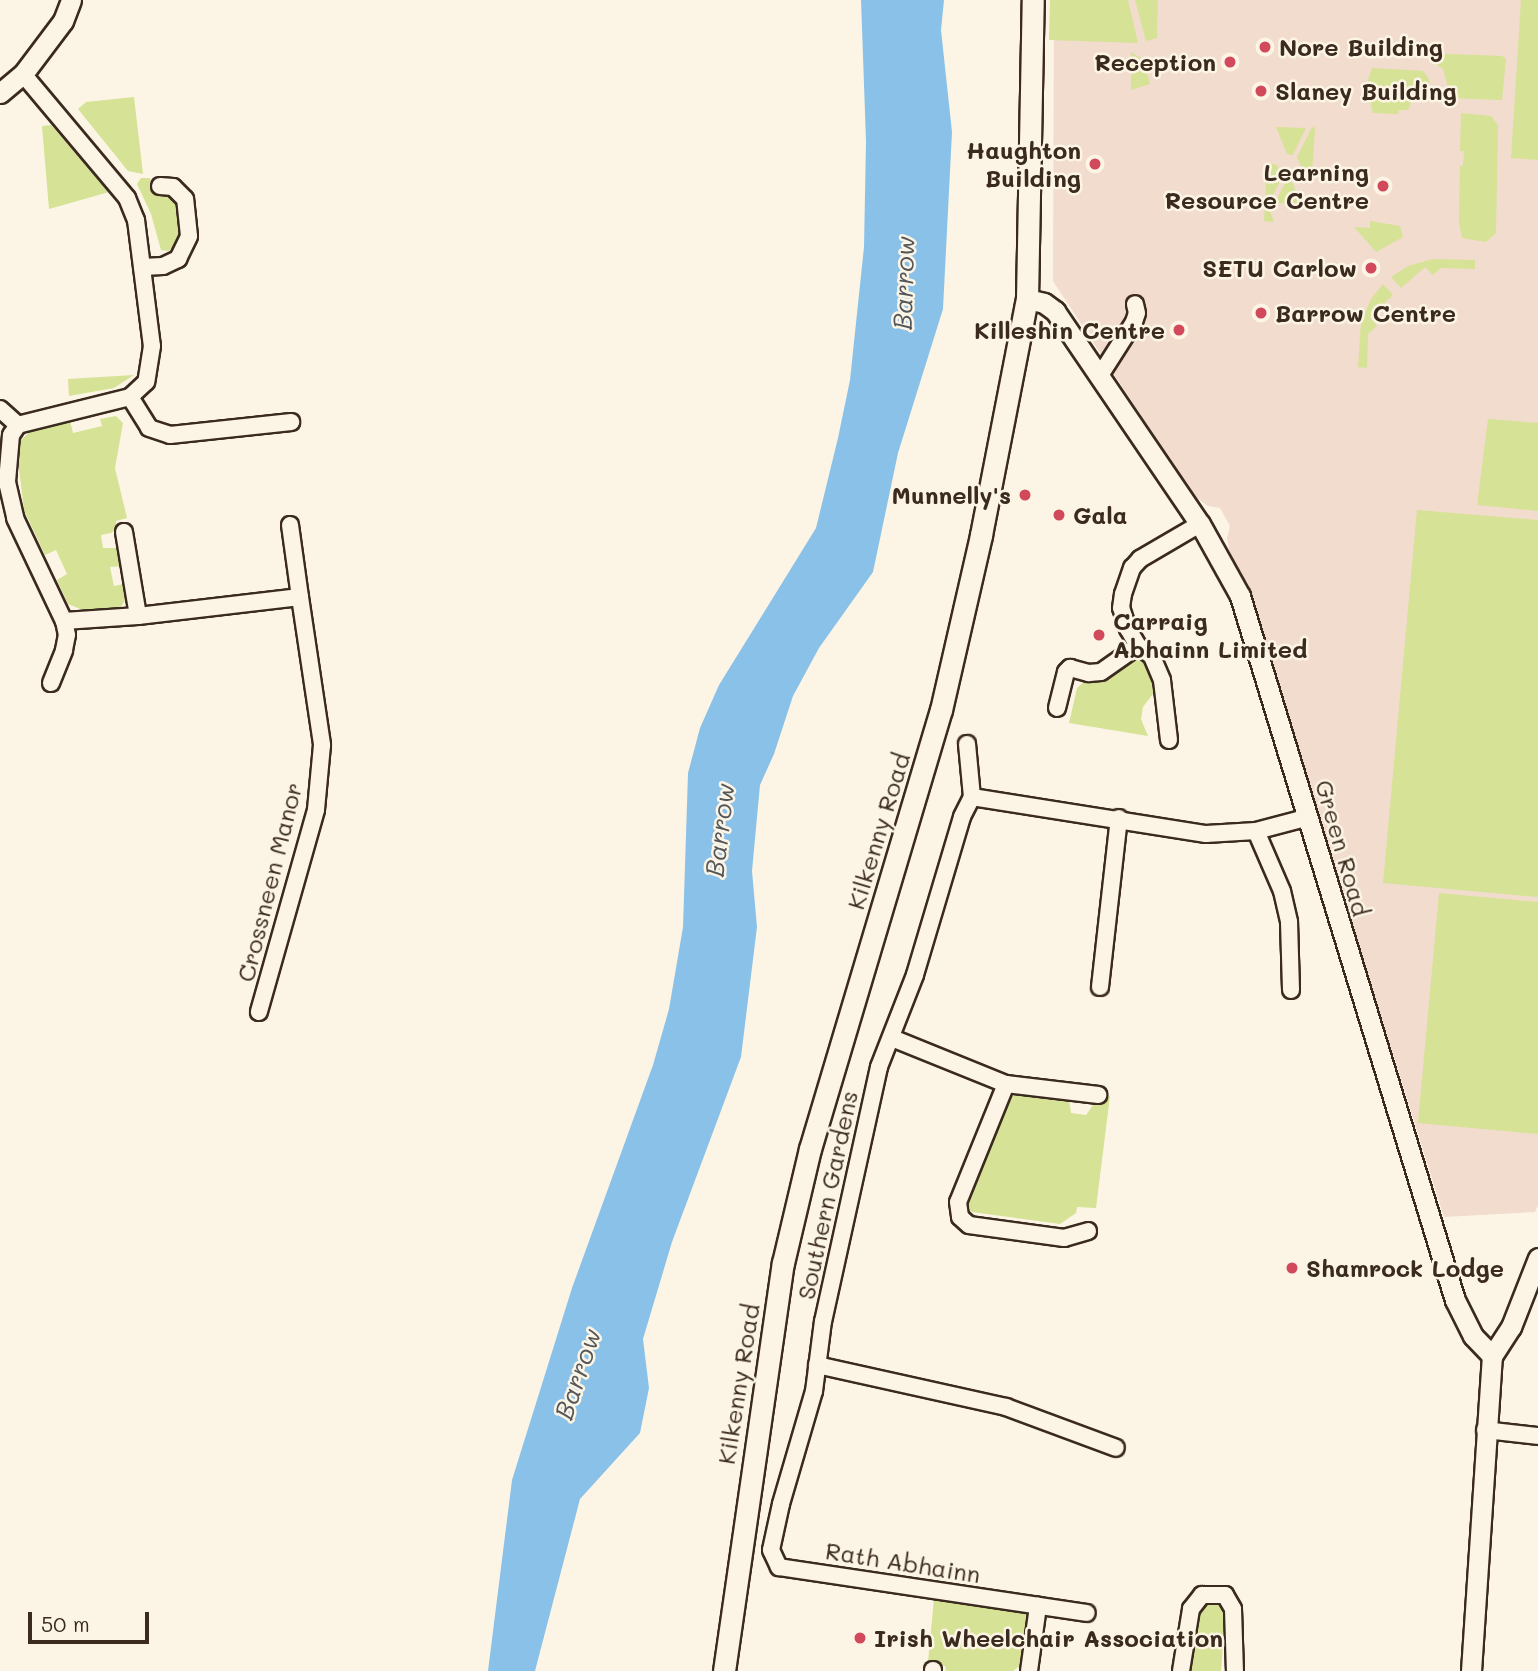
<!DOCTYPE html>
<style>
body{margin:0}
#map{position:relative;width:1538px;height:1671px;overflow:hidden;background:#fcf5e5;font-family:Mali,sans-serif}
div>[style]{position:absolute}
.built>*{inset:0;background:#f2dccd}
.green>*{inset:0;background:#d6e295}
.water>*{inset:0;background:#8ac1e8}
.roads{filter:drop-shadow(2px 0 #3b2a1e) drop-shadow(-2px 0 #3b2a1e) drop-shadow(0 2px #3b2a1e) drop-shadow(0 -2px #3b2a1e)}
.minor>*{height:16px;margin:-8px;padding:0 8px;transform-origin:8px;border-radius:8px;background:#fcf5e5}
.tertiary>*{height:19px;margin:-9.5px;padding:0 9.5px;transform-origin:9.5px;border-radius:9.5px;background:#fcf5e5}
.secondary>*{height:21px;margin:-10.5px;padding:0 10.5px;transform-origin:10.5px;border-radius:10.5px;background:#fcf5e5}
.dots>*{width:19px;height:19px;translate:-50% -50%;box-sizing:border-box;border:4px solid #fcf5e5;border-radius:50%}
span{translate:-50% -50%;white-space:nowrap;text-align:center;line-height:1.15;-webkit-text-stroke:5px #fcf5e5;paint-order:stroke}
.poi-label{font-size:24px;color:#3b2a1e;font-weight:700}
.left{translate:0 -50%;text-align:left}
.right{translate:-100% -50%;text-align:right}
.street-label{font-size:24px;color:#3b2a1e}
.water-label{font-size:26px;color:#53575b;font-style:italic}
.scale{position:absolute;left:28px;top:1612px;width:121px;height:32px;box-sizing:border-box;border:4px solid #3b2a1e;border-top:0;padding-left:9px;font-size:21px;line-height:24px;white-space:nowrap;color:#3b2a1e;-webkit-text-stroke:5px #fcf5e5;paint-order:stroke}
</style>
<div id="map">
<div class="built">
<i style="clip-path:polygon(1054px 0,1538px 0,1538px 1205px,1535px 1212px,1444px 1217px,1250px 597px,1231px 560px,1227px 538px,1230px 526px,1220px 508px,1208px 506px,1193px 495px,1053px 281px)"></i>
</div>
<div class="green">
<i style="clip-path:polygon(1050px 0,1128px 0,1138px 43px,1049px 40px)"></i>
<i style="clip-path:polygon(1135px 0,1158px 0,1157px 38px,1146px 41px)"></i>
<i style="clip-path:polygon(1521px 0,1538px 0,1538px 160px,1511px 158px)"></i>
<i style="clip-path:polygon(1131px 52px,1144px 60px,1150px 84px,1131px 90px)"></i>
<i style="clip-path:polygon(1421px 53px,1502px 56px,1506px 59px,1502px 100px,1446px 98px,1447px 83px,1443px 69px)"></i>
<i style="clip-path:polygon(1372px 68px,1423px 71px,1429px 79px,1430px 97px,1413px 98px,1408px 110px,1399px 110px,1398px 114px,1373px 113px,1366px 86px)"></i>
<i style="clip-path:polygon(134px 97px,143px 174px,128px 171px,78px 109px,86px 102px)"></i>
<i style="clip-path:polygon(1461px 113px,1491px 116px,1498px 125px,1496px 233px,1486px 242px,1462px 238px,1459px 222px,1460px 166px,1463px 165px,1464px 151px,1460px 151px)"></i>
<i style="clip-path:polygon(51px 125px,109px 192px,49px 209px,42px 126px)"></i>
<i style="clip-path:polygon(1276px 127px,1306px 128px,1293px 155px,1287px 154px)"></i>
<i style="clip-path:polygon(1312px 127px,1315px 128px,1312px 173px,1302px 169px,1297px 157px)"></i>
<i style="clip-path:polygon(1267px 162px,1277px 165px,1282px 177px,1268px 205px,1274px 222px,1264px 221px)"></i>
<i style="clip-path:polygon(141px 178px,150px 178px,153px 194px,174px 193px,178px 198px,182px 236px,180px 242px,168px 251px,161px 250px,151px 214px,137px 184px)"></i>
<i style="clip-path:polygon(1287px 179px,1291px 179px,1301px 204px,1275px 203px)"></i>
<i style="clip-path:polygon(1370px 221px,1400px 226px,1403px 237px,1376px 252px,1354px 227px,1370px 228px)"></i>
<i style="clip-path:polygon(1433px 259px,1475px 260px,1475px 269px,1441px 268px,1433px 275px,1425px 267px,1401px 288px,1391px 277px,1408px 266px)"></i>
<i style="clip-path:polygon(1383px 284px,1393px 295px,1370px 317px,1377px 326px,1368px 334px,1367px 368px,1358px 367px,1361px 322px,1371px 299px)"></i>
<i style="clip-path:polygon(134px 375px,114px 388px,69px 396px,68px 379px)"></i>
<i style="clip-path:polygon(116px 416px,123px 423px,115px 468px,127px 518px,116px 521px,116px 529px,111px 533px,101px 535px,103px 548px,118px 548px,121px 553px,123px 566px,110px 567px,114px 586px,124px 584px,128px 595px,121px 607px,83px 610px,68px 604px,57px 580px,67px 574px,56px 550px,45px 555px,24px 510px,16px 444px,30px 432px,47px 426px,70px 420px,73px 433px,102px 426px,100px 419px)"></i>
<i style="clip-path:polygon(1488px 419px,1538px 423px,1538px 511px,1477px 505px)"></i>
<i style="clip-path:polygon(1417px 510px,1538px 520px,1538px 897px,1383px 883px)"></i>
<i style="clip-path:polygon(1137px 660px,1146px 662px,1155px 691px,1143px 707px,1141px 719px,1148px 736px,1069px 723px,1077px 688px,1085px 681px,1113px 675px)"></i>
<i style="clip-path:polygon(1439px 893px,1538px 902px,1538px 1134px,1418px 1123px)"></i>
<i style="clip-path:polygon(1017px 1090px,1069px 1099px,1071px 1113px,1086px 1115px,1096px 1101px,1110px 1096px,1096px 1208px,1077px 1207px,1076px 1213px,1060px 1224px,972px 1212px,966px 1206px,965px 1199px,1007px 1101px)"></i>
<i style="clip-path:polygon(934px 1598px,1028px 1612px,1031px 1620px,1021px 1665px,1013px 1671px,946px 1671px,945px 1666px,928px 1662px)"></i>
<i style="clip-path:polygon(1212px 1602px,1218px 1603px,1225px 1613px,1221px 1671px,1188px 1671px,1200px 1609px,1205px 1603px)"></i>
</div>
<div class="water">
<i style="clip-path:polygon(861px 0,944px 0,941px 30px,952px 132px,943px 309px,898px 453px,873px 572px,819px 648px,793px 696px,774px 754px,760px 785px,752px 871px,757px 927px,741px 1057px,672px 1242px,643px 1339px,649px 1388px,640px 1433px,580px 1499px,535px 1671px,488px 1671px,512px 1480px,572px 1288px,653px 1065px,669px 1009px,683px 927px,688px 773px,700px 728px,719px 685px,816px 528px,838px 438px,850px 380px,864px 247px,866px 141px)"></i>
</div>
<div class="roads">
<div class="minor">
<i style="left:23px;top:74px;width:162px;rotate:50deg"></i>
<i style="left:127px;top:198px;width:24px;rotate:68deg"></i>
<i style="left:136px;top:220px;width:127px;rotate:82.8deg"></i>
<i style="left:152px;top:346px;width:36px;rotate:99deg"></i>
<i style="left:146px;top:382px;width:22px;rotate:137deg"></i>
<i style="left:130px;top:397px;width:115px;rotate:166deg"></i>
<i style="left:18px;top:425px;width:12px;rotate:125deg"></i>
<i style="left:11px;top:435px;width:47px;rotate:94.9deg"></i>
<i style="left:7px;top:482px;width:37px;rotate:77deg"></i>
<i style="left:15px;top:518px;width:114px;rotate:64.6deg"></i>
<i style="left:64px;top:621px;width:74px;rotate:-3.9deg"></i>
<i style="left:138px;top:616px;width:163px;rotate:-6.7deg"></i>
<i style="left:300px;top:597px;width:150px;rotate:81.5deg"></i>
<i style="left:322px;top:745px;width:65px;rotate:95.3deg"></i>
<i style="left:316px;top:810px;width:210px;rotate:105.8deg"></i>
<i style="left:142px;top:267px;width:21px;rotate:-3deg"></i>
<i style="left:163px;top:266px;width:17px;rotate:-25deg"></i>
<i style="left:178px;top:259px;width:25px;rotate:-64deg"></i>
<i style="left:189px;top:236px;width:37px;rotate:-96deg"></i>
<i style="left:185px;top:199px;width:17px;rotate:-135deg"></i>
<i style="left:173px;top:187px;width:13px;rotate:-176deg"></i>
<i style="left:1099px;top:377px;width:65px;rotate:-57.5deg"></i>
<i style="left:1134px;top:322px;width:9px;rotate:-72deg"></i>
<i style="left:1137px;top:313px;width:9px;rotate:-103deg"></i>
<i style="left:130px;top:397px;width:36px;rotate:58deg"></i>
<i style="left:149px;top:428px;width:22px;rotate:18deg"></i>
<i style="left:170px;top:435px;width:122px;rotate:-6.1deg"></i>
<i style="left:0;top:409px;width:24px;rotate:42deg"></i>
<i style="left:290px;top:525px;width:73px;rotate:82.1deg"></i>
<i style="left:124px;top:532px;width:85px;rotate:80.5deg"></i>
<i style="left:51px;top:683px;width:35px;rotate:-68deg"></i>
<i style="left:64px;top:650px;width:15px;rotate:-79deg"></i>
<i style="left:67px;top:635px;width:14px;rotate:-102deg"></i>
<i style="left:1057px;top:708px;width:37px;rotate:-76deg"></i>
<i style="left:1066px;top:672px;width:6px;rotate:-45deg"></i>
<i style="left:1070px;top:668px;width:20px;rotate:15deg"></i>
<i style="left:1089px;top:673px;width:12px;rotate:-5deg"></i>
<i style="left:1101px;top:672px;width:45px;rotate:-35.1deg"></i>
<i style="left:1169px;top:740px;width:60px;rotate:-96.7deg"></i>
<i style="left:1162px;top:680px;width:26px;rotate:-113deg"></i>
<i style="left:1152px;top:656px;width:17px;rotate:-144deg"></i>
<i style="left:1138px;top:646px;width:20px;rotate:-120deg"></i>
<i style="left:1128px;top:629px;width:22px;rotate:-108deg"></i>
<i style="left:1121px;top:608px;width:14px;rotate:-82deg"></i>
<i style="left:1123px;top:594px;width:28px;rotate:-71deg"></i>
<i style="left:1132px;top:568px;width:12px;rotate:-48deg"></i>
<i style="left:1140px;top:559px;width:69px;rotate:-30.3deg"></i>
<i style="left:967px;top:744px;width:53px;rotate:84.6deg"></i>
<i style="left:972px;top:797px;width:237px;rotate:9deg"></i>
<i style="left:1206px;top:834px;width:50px;rotate:-3.4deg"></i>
<i style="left:1256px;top:831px;width:55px;rotate:-14.8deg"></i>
<i style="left:972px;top:797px;width:22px;rotate:117deg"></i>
<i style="left:962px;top:817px;width:165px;rotate:106.6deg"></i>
<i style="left:915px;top:975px;width:99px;rotate:111.4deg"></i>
<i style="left:879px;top:1067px;width:260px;rotate:102.4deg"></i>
<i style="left:823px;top:1321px;width:71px;rotate:97.3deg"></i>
<i style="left:814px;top:1391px;width:118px;rotate:106.3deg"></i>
<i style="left:781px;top:1504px;width:47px;rotate:102.3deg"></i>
<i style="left:771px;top:1550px;width:19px;rotate:65deg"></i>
<i style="left:779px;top:1567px;width:311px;rotate:8.5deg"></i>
<i style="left:1256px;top:831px;width:65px;rotate:66.6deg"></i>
<i style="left:1282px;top:891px;width:32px;rotate:77deg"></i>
<i style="left:1289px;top:922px;width:68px;rotate:88.3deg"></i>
<i style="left:1100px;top:987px;width:170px;rotate:-83.6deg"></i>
<i style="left:892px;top:1038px;width:123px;rotate:22deg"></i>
<i style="left:1006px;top:1084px;width:93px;rotate:6.8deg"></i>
<i style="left:1006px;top:1084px;width:127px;rotate:112.1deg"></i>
<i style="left:958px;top:1202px;width:15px;rotate:82deg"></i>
<i style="left:960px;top:1217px;width:12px;rotate:42deg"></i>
<i style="left:969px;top:1225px;width:96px;rotate:7.8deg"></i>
<i style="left:1064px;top:1238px;width:25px;rotate:-16deg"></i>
<i style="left:817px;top:1365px;width:194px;rotate:12.5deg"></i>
<i style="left:1006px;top:1407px;width:117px;rotate:20.4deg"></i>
<i style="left:1485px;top:1430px;width:53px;rotate:6.5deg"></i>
<i style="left:933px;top:1671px;width:1px;rotate:-90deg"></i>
<i style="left:1029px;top:1671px;width:66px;rotate:-82.1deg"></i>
<i style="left:1181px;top:1671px;width:63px;rotate:-80.8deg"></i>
<i style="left:1191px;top:1609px;width:18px;rotate:-52deg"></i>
<i style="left:1202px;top:1595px;width:23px"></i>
<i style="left:1225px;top:1595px;width:16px;rotate:60deg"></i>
<i style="left:1233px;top:1609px;width:62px;rotate:88.2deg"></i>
</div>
<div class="tertiary">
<i style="left:0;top:93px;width:30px;rotate:-40deg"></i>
<i style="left:23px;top:74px;width:66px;rotate:-53deg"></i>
<i style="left:63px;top:21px;width:22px;rotate:-69deg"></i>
<i style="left:1027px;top:299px;width:17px;rotate:13deg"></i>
<i style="left:1044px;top:303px;width:14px;rotate:36deg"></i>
<i style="left:1055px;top:311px;width:258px;rotate:55.8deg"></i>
<i style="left:1200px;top:524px;width:82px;rotate:60.9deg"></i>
<i style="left:1240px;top:596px;width:736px;rotate:73.02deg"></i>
<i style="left:1455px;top:1300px;width:40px;rotate:63.4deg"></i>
<i style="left:1473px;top:1336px;width:28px;rotate:46deg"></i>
<i style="left:1471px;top:1671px;width:316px;rotate:-86.2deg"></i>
<i style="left:1492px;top:1356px;width:35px;rotate:-57deg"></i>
<i style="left:1511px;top:1327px;width:74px;rotate:-68.6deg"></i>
</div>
<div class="secondary">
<i style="left:724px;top:1671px;width:412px;rotate:-81.8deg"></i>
<i style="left:783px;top:1263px;width:117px;rotate:-76.7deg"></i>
<i style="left:810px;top:1149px;width:458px;rotate:-73.4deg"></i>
<i style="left:941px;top:710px;width:180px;rotate:-77.1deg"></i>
<i style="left:981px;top:535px;width:240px;rotate:-79deg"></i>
<i style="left:1027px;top:299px;width:299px;rotate:-88.9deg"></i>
</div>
</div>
<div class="dots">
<i style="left:1265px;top:47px;background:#d1495b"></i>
<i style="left:1230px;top:62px;background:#d1495b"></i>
<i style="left:1261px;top:91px;background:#d1495b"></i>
<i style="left:1095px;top:164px;background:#d1495b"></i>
<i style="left:1383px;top:186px;background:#d1495b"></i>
<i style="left:1371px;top:268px;background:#d1495b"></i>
<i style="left:1261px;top:313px;background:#d1495b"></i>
<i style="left:1179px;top:330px;background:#d1495b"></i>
<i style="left:1025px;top:495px;background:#d1495b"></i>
<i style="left:1059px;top:515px;background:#d1495b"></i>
<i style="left:1099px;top:635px;background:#d1495b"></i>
<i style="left:1292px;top:1268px;background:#d1495b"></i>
<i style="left:860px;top:1638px;background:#d1495b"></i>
</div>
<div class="poi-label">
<span class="left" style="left:1279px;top:47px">Nore Building</span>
<span class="right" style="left:1216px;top:62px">Reception</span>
<span class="left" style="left:1275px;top:91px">Slaney Building</span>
<span class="right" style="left:1081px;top:164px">Haughton<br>Building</span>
<span class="right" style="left:1369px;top:186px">Learning<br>Resource Centre</span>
<span class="right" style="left:1357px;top:268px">SETU Carlow</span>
<span class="left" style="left:1275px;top:313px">Barrow Centre</span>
<span class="right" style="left:1165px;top:330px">Killeshin Centre</span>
<span class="right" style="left:1011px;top:495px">Munnelly's</span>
<span class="left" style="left:1073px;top:515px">Gala</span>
<span class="left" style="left:1113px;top:635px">Carraig<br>Abhainn Limited</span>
<span class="left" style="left:1306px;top:1268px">Shamrock Lodge</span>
<span class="left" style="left:874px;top:1638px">Irish Wheelchair Association</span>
</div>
<div class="street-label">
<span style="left:878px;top:831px;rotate:-73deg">Kilkenny Road</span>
<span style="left:1343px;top:848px;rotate:74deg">Green Road</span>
<span style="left:269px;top:882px;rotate:-76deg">Crossneen Manor</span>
<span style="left:827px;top:1195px;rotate:-78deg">Southern Gardens</span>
<span style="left:738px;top:1384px;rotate:-81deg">Kilkenny Road</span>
<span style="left:903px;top:1562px;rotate:9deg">Rath Abhainn</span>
</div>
<div class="water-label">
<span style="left:904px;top:283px;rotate:-88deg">Barrow</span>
<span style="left:720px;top:830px;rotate:-83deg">Barrow</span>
<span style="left:578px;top:1374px;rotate:-71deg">Barrow</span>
</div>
<div class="scale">50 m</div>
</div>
